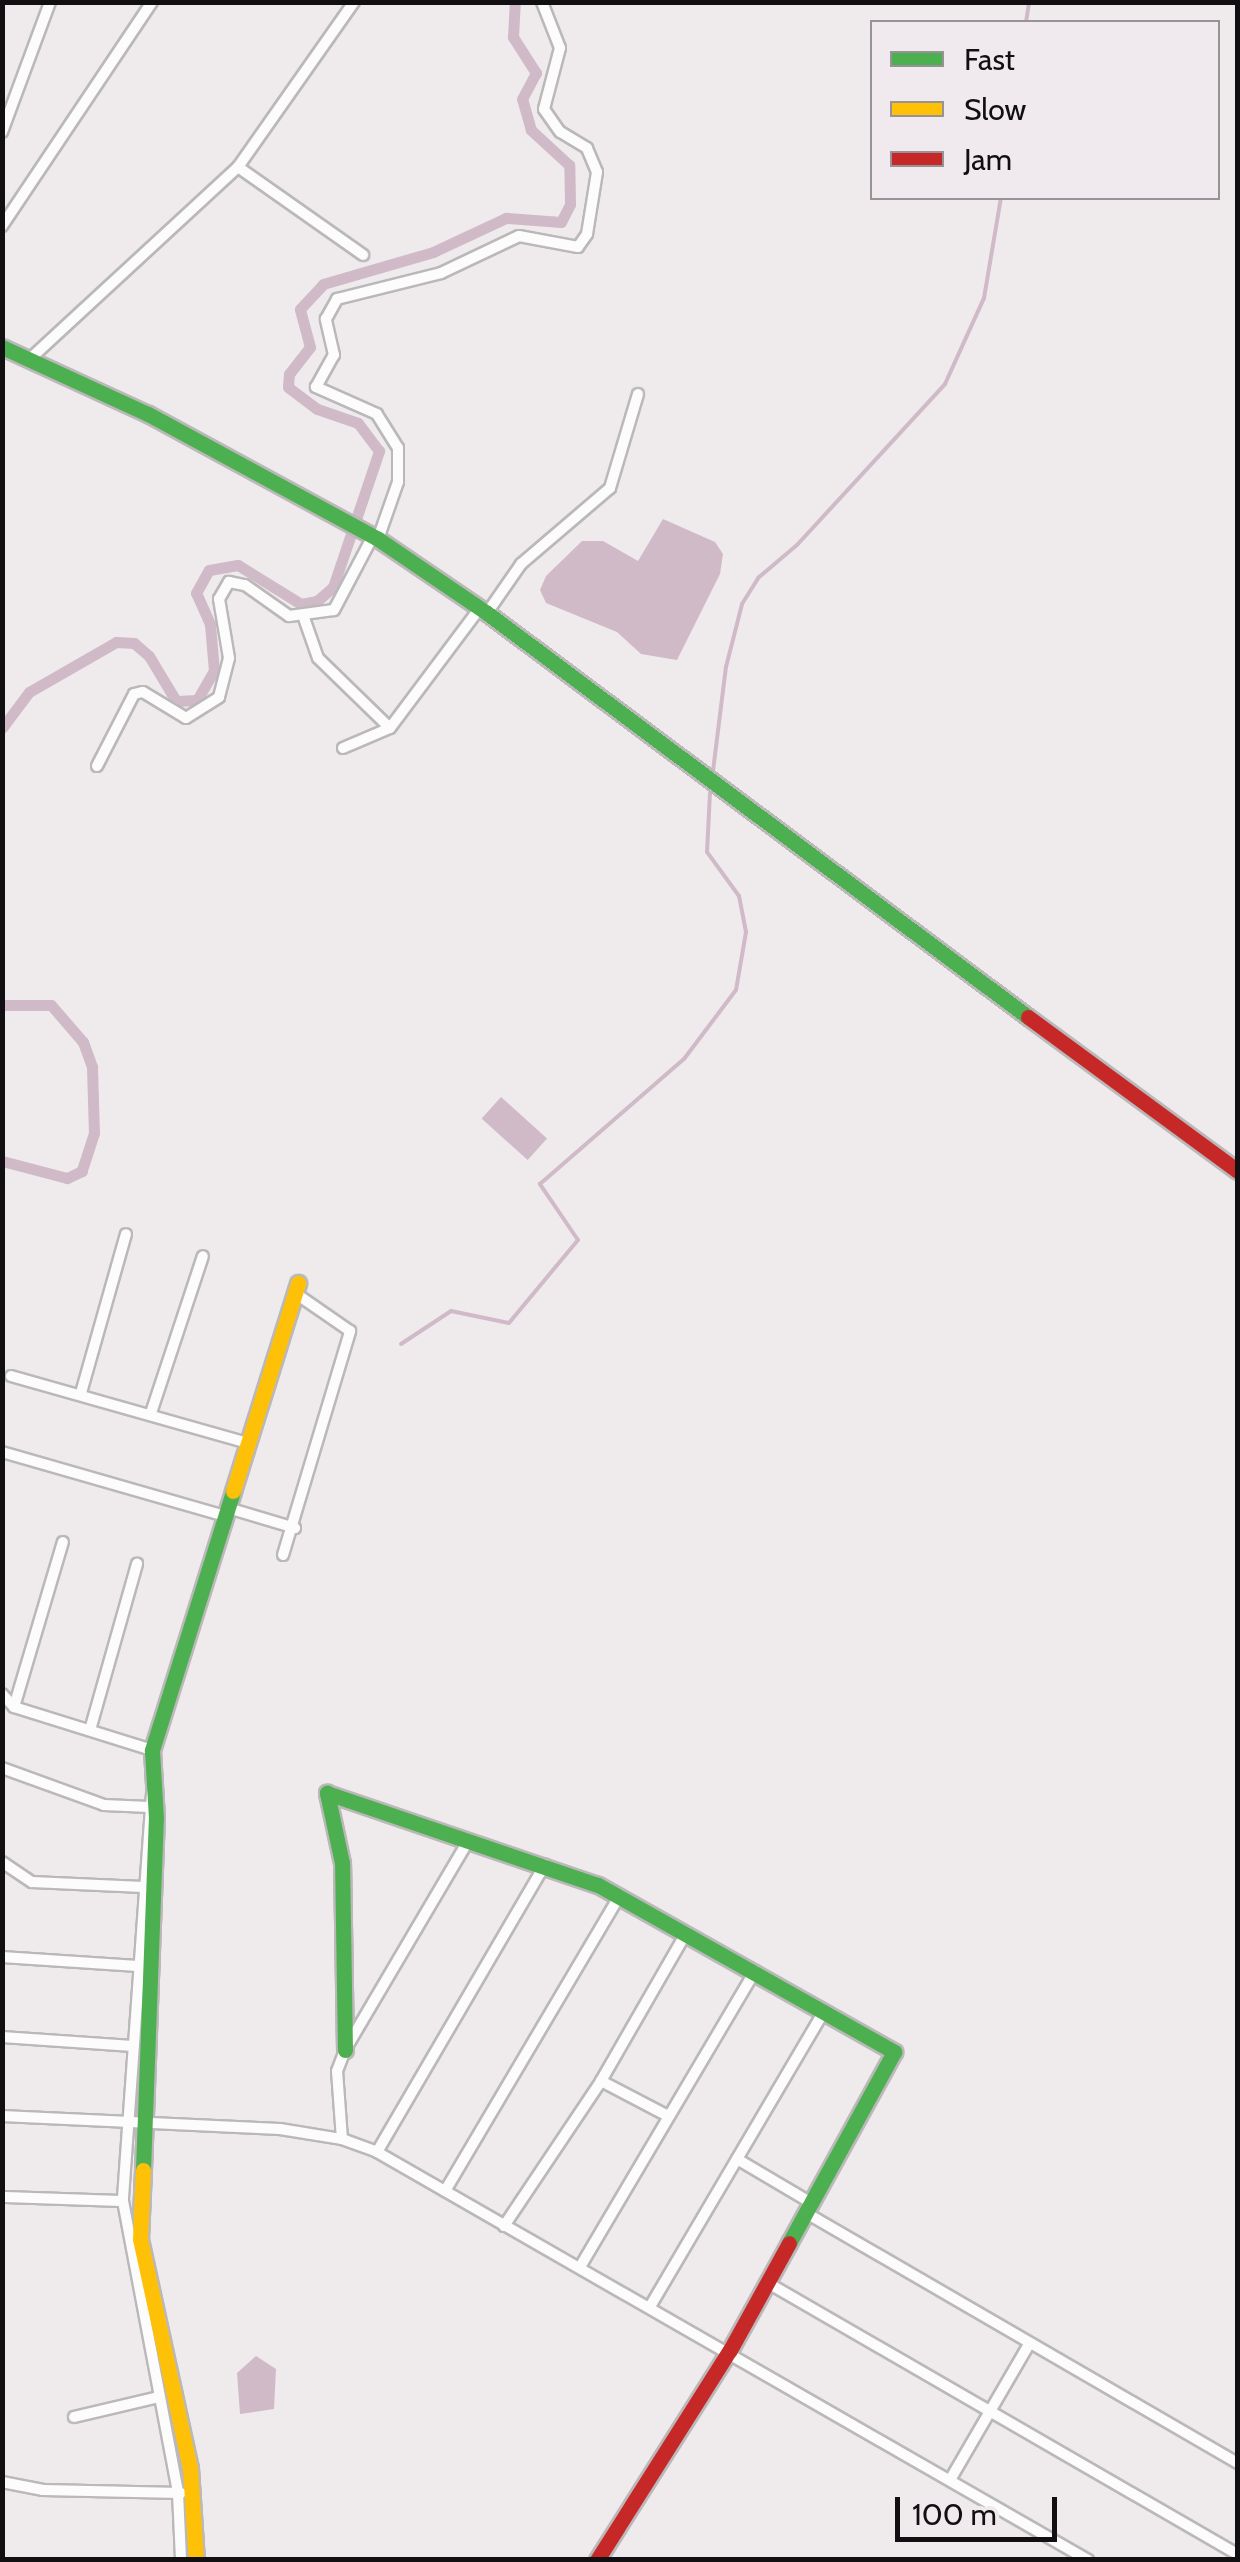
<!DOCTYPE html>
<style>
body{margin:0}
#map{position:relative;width:1240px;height:2562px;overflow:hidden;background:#efebed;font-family:Cabin,sans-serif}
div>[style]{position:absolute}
.water>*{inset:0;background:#d0bac8;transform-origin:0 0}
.stream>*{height:4px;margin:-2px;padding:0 2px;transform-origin:2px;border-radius:2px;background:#d0bac8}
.canal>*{height:11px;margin:-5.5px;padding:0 5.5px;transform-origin:5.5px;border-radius:5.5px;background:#d0bac8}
.roads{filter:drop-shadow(2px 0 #bbb8b9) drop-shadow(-2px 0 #bbb8b9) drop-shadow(0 2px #bbb8b9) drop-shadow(0 -2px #bbb8b9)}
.street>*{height:10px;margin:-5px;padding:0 5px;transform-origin:5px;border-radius:5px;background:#fdfcfc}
.fast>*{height:15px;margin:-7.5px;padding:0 7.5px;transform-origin:7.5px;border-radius:7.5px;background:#4caf50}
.slow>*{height:15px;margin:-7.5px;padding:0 7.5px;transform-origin:7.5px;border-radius:7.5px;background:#ffc107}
.jam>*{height:15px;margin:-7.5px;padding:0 7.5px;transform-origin:7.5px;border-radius:7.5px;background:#c62828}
span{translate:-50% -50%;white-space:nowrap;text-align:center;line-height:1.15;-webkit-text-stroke:10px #f0eaee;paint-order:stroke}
.frame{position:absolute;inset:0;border:5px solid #110f11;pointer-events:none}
.legend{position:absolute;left:870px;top:20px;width:350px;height:180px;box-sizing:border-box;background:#f0eaee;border:2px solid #979296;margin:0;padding:12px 18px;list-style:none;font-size:30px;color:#110f11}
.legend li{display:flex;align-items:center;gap:20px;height:50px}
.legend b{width:50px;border:2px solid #979296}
.scale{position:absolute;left:895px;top:2497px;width:162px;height:45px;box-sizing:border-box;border:5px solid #110f11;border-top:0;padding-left:12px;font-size:30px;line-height:35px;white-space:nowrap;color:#110f11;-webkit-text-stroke:8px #f0eaee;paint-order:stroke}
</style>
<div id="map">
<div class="water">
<i style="clip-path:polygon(663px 519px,715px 542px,723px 554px,720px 574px,677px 660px,641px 654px,617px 632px,546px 603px,540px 590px,546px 576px,582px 541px,603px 541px,638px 561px)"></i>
<i style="left:501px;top:1097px;width:62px;height:29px;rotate:42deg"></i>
<i style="clip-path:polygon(256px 2356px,276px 2369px,274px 2409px,240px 2414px,237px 2373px)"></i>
</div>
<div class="stream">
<i style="left:1026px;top:22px;width:20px;rotate:-81deg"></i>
<i style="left:712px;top:779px;width:113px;rotate:-82.9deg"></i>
<i style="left:726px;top:667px;width:65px;rotate:-75.7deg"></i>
<i style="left:742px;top:604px;width:31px;rotate:-58deg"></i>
<i style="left:758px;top:578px;width:51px;rotate:-40.2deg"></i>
<i style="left:797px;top:545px;width:219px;rotate:-47.4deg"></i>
<i style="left:945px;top:384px;width:94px;rotate:-65.6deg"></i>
<i style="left:984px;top:298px;width:101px;rotate:-80.4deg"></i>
<i style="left:401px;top:1344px;width:60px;rotate:-33.4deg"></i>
<i style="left:451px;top:1311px;width:59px;rotate:11.7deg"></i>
<i style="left:509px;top:1323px;width:108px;rotate:-50.3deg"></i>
<i style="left:578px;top:1240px;width:68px;rotate:-124.2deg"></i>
<i style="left:540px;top:1184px;width:191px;rotate:-41deg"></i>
<i style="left:684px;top:1059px;width:86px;rotate:-53deg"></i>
<i style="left:736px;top:990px;width:59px;rotate:-80.2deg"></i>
<i style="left:746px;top:932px;width:37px;rotate:-101deg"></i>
<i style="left:739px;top:896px;width:54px;rotate:-126deg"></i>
<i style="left:707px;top:852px;width:59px;rotate:-87.1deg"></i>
</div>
<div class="canal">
<i style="left:2px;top:728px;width:45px;rotate:-53.1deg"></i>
<i style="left:29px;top:692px;width:100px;rotate:-29.9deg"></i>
<i style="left:116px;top:642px;width:18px;rotate:3deg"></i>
<i style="left:134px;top:643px;width:20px;rotate:41deg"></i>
<i style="left:149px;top:656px;width:52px;rotate:59deg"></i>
<i style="left:176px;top:701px;width:21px;rotate:-3deg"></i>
<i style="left:197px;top:700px;width:34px;rotate:-60deg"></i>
<i style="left:214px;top:671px;width:47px;rotate:-94.9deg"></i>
<i style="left:210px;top:624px;width:34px;rotate:-114deg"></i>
<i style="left:196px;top:593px;width:26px;rotate:-61deg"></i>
<i style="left:209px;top:570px;width:29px;rotate:-10deg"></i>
<i style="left:238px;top:565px;width:74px;rotate:31.8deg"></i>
<i style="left:301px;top:604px;width:16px;rotate:-11deg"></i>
<i style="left:317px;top:601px;width:21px;rotate:-41deg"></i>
<i style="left:333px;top:587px;width:144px;rotate:-71.3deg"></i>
<i style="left:379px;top:451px;width:35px;rotate:-127deg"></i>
<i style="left:358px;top:423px;width:43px;rotate:-161.1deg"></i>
<i style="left:317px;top:409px;width:36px;rotate:-143deg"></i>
<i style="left:288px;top:387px;width:13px;rotate:-86deg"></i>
<i style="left:289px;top:374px;width:34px;rotate:-52deg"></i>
<i style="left:310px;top:347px;width:39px;rotate:-105deg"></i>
<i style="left:300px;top:309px;width:34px;rotate:-47deg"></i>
<i style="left:323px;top:284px;width:115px;rotate:-16.2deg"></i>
<i style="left:433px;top:252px;width:81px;rotate:-25deg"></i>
<i style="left:506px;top:218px;width:55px;rotate:4.2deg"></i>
<i style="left:561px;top:222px;width:20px;rotate:-63deg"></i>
<i style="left:570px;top:204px;width:39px;rotate:-91deg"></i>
<i style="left:569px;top:165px;width:52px;rotate:-137.4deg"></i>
<i style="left:531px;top:130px;width:32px;rotate:-106deg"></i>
<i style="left:522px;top:99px;width:30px;rotate:-62deg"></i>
<i style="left:536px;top:73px;width:43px;rotate:-122.6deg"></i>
<i style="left:513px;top:37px;width:35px;rotate:-87deg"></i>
<i style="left:2px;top:1005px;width:49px"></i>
<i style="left:51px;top:1005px;width:49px;rotate:49.1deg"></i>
<i style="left:83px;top:1042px;width:27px;rotate:70deg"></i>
<i style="left:92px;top:1067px;width:66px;rotate:88.3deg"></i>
<i style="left:94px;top:1133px;width:40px;rotate:108deg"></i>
<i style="left:82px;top:1171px;width:17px;rotate:155deg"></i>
<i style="left:67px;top:1178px;width:67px;rotate:-165.3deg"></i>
</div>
<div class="roads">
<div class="street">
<i style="left:2px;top:132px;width:139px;rotate:-69.7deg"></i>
<i style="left:238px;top:167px;width:153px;rotate:35.1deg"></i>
<i style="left:2px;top:226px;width:270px;rotate:-56.2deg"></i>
<i style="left:32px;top:357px;width:280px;rotate:-42.7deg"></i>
<i style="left:238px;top:167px;width:202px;rotate:-54.9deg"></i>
<i style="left:378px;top:539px;width:60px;rotate:-70.7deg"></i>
<i style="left:398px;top:482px;width:34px;rotate:-90deg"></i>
<i style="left:398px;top:448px;width:40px;rotate:-122deg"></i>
<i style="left:377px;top:414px;width:67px;rotate:-156.1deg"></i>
<i style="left:316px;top:387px;width:37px;rotate:-61deg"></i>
<i style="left:334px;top:355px;width:37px;rotate:-103deg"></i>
<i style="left:326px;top:319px;width:23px;rotate:-61deg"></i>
<i style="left:337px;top:299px;width:107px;rotate:-14deg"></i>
<i style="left:441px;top:273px;width:86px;rotate:-25.4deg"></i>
<i style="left:519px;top:236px;width:60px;rotate:10.6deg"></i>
<i style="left:578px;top:247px;width:16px;rotate:-55deg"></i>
<i style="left:587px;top:234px;width:63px;rotate:-80.8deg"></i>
<i style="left:597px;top:172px;width:26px;rotate:-113deg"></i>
<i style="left:587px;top:148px;width:31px;rotate:-149deg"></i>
<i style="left:560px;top:132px;width:28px;rotate:-125deg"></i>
<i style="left:544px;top:109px;width:63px;rotate:-75.3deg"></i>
<i style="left:560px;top:48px;width:49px;rotate:-111.4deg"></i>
<i style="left:487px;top:613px;width:60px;rotate:-55.2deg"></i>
<i style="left:521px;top:564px;width:117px;rotate:-40.5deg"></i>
<i style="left:610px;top:488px;width:98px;rotate:-73.4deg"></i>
<i style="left:304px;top:618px;width:42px;rotate:70.7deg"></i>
<i style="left:318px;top:658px;width:100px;rotate:44.2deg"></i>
<i style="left:343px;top:748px;width:51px;rotate:-23.1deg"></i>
<i style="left:390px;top:728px;width:149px;rotate:-53.2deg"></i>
<i style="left:97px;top:766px;width:81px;rotate:-62.8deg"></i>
<i style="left:134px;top:694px;width:9px;rotate:-13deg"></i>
<i style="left:143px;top:692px;width:50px;rotate:31.2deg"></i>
<i style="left:186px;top:718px;width:39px;rotate:-32deg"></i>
<i style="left:219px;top:697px;width:40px;rotate:-75.6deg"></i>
<i style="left:229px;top:658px;width:60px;rotate:-99.6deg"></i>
<i style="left:219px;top:599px;width:20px;rotate:-60deg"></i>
<i style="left:229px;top:582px;width:16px;rotate:11deg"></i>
<i style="left:245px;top:585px;width:54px;rotate:35.2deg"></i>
<i style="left:289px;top:616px;width:45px;rotate:-7.6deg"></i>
<i style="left:334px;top:610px;width:84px;rotate:-62.2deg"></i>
<i style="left:11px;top:1376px;width:246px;rotate:15.8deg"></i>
<i style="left:81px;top:1393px;width:165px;rotate:-74.2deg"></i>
<i style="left:151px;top:1413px;width:165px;rotate:-71.7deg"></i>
<i style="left:2px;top:1452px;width:232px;rotate:16deg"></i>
<i style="left:228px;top:1508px;width:70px;rotate:16.6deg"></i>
<i style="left:283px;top:1555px;width:234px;rotate:-73.3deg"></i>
<i style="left:350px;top:1331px;width:67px;rotate:-145.4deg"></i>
<i style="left:2px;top:1694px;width:18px;rotate:47deg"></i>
<i style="left:14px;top:1707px;width:145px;rotate:17.3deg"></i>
<i style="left:14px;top:1707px;width:172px;rotate:-73.5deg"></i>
<i style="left:90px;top:1730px;width:173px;rotate:-74.2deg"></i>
<i style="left:2px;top:1768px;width:109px;rotate:19.9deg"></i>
<i style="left:104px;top:1805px;width:45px;rotate:2.5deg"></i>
<i style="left:152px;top:1793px;width:409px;rotate:94.1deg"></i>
<i style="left:123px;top:2201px;width:297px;rotate:79.3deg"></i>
<i style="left:178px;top:2493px;width:67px;rotate:87.4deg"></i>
<i style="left:2px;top:1862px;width:36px;rotate:34deg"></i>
<i style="left:32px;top:1882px;width:111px;rotate:2.6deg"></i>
<i style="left:2px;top:1957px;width:136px;rotate:3.8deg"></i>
<i style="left:2px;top:2037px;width:131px;rotate:3.9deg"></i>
<i style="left:601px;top:2081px;width:76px;rotate:27.6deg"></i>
<i style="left:2px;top:2116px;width:278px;rotate:2.7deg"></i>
<i style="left:280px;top:2129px;width:63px;rotate:9.2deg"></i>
<i style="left:342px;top:2139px;width:37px;rotate:20deg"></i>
<i style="left:377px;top:2152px;width:820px;rotate:29.85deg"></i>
<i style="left:342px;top:2139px;width:68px;rotate:-94.2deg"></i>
<i style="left:337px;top:2071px;width:22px;rotate:-69deg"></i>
<i style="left:345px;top:2050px;width:243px;rotate:-59.5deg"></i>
<i style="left:377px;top:2152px;width:333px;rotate:-59.7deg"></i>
<i style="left:737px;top:2159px;width:88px;rotate:30.6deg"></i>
<i style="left:445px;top:2191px;width:344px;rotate:-59.4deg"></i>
<i style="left:2px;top:2197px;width:121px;rotate:1.9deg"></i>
<i style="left:808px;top:2214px;width:497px;rotate:30.1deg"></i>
<i style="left:504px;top:2226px;width:174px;rotate:-56.2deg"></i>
<i style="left:601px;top:2081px;width:171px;rotate:-60.1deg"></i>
<i style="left:580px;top:2267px;width:344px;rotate:-59.4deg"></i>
<i style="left:768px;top:2283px;width:542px;rotate:30.02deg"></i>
<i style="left:651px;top:2305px;width:339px;rotate:-59.5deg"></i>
<i style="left:74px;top:2417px;width:87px;rotate:-13.2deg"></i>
<i style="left:950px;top:2480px;width:157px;rotate:-59.8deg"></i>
<i style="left:2px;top:2482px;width:42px;rotate:11deg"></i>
<i style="left:43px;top:2490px;width:138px;rotate:1.2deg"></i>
</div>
<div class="fast">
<i style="left:2px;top:347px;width:161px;rotate:24.7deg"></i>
<i style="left:148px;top:414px;width:262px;rotate:28.5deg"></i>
<i style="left:378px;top:539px;width:132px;rotate:34.2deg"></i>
<i style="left:487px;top:613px;width:675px;rotate:36.75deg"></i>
<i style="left:345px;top:2050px;width:187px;rotate:-90.9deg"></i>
<i style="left:342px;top:1863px;width:72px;rotate:-102.1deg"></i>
<i style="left:327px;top:1793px;width:286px;rotate:18.8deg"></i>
<i style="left:598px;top:1885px;width:340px;rotate:29.4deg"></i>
<i style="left:894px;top:2052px;width:218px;rotate:118.8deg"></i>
<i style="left:143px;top:2170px;width:352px;rotate:-87.9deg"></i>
<i style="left:156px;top:1818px;width:68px;rotate:-93.4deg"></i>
<i style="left:152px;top:1750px;width:271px;rotate:-72.6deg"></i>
</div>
<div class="slow">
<i style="left:233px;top:1491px;width:218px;rotate:-72.6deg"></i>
<i style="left:143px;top:2170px;width:69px;rotate:92.5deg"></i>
<i style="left:140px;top:2239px;width:234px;rotate:77.7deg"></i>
<i style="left:190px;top:2468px;width:92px;rotate:86.3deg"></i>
</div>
<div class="jam">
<i style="left:1028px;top:1017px;width:260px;rotate:36.3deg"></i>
<i style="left:597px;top:2560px;width:249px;rotate:-57.7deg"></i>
<i style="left:730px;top:2350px;width:122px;rotate:-61.1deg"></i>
</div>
</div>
<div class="frame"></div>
<ul class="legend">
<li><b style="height:12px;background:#4caf50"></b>Fast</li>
<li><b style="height:12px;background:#ffc107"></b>Slow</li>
<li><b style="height:12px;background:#c62828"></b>Jam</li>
</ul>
<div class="scale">100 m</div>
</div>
